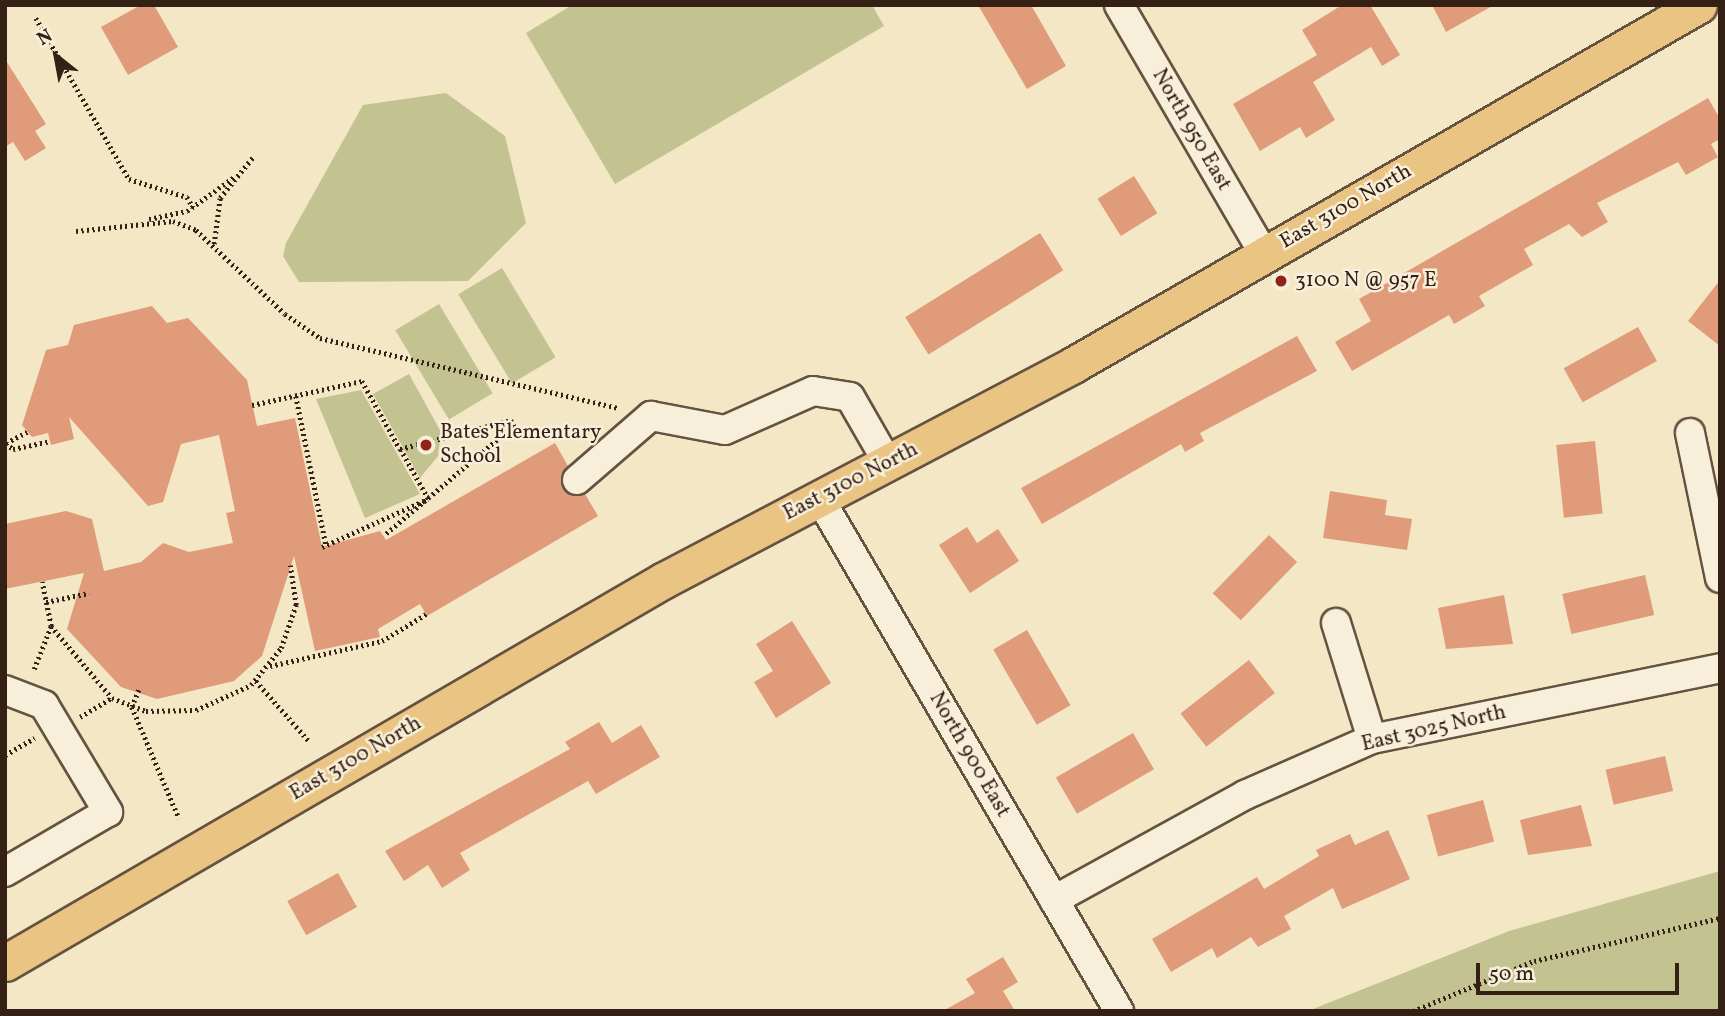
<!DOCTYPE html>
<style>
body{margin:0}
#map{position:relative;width:1725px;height:1016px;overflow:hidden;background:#f4e7c6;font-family:Vollkorn,serif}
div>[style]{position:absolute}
.green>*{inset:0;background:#c2c390;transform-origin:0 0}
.building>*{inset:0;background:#df9b7a;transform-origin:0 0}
.path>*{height:4.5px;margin-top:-2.25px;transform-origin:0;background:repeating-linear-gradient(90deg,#352015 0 2px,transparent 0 5.5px)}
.roads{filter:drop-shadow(2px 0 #655241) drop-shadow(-2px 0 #655241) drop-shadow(0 2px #655241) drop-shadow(0 -2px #655241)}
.minor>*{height:28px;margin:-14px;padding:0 14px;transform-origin:14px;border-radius:14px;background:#f8efda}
.major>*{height:35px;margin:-17.5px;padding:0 17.5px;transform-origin:17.5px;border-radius:17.5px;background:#eac483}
.dots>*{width:19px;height:19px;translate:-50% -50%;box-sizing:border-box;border:4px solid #f8efda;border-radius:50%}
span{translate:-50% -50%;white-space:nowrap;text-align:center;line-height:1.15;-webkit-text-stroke:5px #f8efda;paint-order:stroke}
.street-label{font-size:21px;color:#352015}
.poi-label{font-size:21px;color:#352015}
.left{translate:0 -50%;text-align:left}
.frame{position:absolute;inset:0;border:7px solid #352015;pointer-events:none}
.north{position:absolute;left:21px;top:21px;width:70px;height:70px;-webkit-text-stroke:5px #f8efda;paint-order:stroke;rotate:329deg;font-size:19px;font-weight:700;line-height:28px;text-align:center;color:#352015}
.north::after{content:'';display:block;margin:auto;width:24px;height:32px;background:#352015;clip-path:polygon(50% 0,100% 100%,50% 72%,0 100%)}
.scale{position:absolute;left:1476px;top:963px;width:203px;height:32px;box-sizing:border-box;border:4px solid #352015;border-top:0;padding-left:9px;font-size:21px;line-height:24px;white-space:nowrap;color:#352015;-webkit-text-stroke:5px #f8efda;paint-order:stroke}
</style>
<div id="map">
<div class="green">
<i style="clip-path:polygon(572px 5px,872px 5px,884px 26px,615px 184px,526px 33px)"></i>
<i style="clip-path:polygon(446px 93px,505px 136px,526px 223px,468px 281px,299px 282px,283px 256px,286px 243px,363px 105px)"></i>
<i style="left:502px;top:268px;width:104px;height:51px;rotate:59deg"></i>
<i style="left:439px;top:304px;width:104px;height:51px;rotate:59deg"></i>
<i style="clip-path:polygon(409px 374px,441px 432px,438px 456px,420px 478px,373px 394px)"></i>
<i style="clip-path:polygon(361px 390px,420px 494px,365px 518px,316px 399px)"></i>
<i style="clip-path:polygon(1720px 871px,1720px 1011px,1308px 1011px,1509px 931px)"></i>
</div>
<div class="building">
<i style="clip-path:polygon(141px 5px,154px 5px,178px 47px,128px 75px,101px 27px)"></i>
<i style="clip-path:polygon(978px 5px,1031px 5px,1066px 66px,1027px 89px)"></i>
<i style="clip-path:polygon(1342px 5px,1370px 5px,1400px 55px,1382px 66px,1371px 47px,1313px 82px,1335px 120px,1306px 138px,1300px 127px,1260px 151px,1233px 104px,1317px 55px,1302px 30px)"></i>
<i style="clip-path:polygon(1432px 5px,1494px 5px,1446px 32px)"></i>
<i style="clip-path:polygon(5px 59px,46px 124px,35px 131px,46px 148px,25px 161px,13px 142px,5px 147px)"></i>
<i style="clip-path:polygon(1708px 98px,1720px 119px,1720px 139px,1711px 144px,1718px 157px,1686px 175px,1678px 162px,1597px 203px,1608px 222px,1582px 237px,1569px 224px,1524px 249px,1533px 265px,1479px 296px,1485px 306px,1454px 324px,1449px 315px,1352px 371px,1335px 342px,1371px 321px,1359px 299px)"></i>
<i style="left:1134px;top:176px;width:44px;height:43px;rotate:58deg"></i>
<i style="left:1040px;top:233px;width:44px;height:159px;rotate:58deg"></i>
<i style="clip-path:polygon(1720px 280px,1720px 346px,1688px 321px)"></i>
<i style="clip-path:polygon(152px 306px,167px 323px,188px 318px,247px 380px,257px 426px,295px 418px,322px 547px,380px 531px,386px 540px,555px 443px,568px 466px,561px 475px,564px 490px,585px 494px,598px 516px,427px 616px,420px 604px,378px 629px,380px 637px,315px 651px,294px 556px,262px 656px,234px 681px,157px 699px,121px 687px,67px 629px,84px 573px,5px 589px,5px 524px,66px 511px,92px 519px,104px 571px,141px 562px,163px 543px,189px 552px,233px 543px,226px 513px,235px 511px,219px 435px,181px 444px,163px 502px,148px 506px,69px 417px,74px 439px,51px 445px,48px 433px,32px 437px,22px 425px,46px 350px,68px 345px,74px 325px)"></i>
<i style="left:1638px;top:327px;width:39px;height:85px;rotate:61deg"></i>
<i style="clip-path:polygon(1297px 336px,1317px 371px,1200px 433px,1204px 441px,1185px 452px,1181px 444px,1042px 524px,1021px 488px)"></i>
<i style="left:1595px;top:441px;width:73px;height:39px;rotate:84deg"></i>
<i style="clip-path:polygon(1330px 491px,1387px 500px,1385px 515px,1412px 519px,1407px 550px,1323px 538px)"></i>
<i style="clip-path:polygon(967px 527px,977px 543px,998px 529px,1019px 561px,970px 593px,939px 545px)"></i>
<i style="left:1269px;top:535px;width:39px;height:81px;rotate:44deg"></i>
<i style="left:1645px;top:575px;width:41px;height:85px;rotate:77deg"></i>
<i style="clip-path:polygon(1504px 595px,1513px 644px,1446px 649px,1438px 608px)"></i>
<i style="clip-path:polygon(792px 621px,831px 683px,776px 718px,754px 682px,773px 671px,756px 644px)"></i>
<i style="left:1027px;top:630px;width:87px;height:39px;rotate:60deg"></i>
<i style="left:1249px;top:660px;width:42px;height:87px;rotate:52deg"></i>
<i style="clip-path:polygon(599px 722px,612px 743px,641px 725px,660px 757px,596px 794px,588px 781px,460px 853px,470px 870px,442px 888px,428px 865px,404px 881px,385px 851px,570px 749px,565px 742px)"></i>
<i style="left:1133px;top:733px;width:42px;height:89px;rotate:60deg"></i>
<i style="left:1665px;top:756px;width:36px;height:61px;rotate:77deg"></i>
<i style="left:1483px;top:800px;width:43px;height:58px;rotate:75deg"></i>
<i style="clip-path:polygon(1581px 805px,1592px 846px,1528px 855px,1520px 820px)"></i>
<i style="clip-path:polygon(1388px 830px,1410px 879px,1342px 909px,1333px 888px,1284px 916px,1291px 929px,1258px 947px,1251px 937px,1217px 958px,1212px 948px,1171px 972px,1152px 939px,1257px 877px,1264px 889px,1319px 856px,1316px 850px,1350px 834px,1355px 845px)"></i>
<i style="left:338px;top:873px;width:39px;height:58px;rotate:61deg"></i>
<i style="clip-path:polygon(1003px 957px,1018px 982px,1003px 991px,1015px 1011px,943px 1011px,975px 993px,966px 979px)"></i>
</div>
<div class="path">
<i style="left:36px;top:18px;width:186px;rotate:60deg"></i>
<i style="left:129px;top:179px;width:61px;rotate:17.2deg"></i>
<i style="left:187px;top:197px;width:12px;rotate:59deg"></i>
<i style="left:149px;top:219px;width:39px;rotate:-12deg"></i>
<i style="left:187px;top:211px;width:58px;rotate:-35.9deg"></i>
<i style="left:76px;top:231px;width:98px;rotate:-5.9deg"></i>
<i style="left:173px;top:221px;width:25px;rotate:21deg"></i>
<i style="left:196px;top:230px;width:122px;rotate:43.3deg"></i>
<i style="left:285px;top:314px;width:42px;rotate:34.4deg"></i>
<i style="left:320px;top:338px;width:306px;rotate:13.2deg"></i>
<i style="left:214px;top:244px;width:46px;rotate:-82.6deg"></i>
<i style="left:220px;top:198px;width:53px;rotate:-51.2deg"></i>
<i style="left:296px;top:396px;width:152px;rotate:78.6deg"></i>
<i style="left:252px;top:405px;width:113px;rotate:-12.3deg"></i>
<i style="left:362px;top:381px;width:78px;rotate:60.8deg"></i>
<i style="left:400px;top:449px;width:115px;rotate:-14.6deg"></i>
<i style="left:511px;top:420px;width:7px;rotate:63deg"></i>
<i style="left:514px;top:426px;width:170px;rotate:139.8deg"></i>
<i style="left:6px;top:443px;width:9px;rotate:41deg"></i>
<i style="left:13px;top:449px;width:38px;rotate:-12deg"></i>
<i style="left:6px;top:443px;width:24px;rotate:-28deg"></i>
<i style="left:322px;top:547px;width:116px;rotate:-24.4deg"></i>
<i style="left:428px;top:499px;width:57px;rotate:-119.2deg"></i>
<i style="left:46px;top:602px;width:44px;rotate:-11.8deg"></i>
<i style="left:51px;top:626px;width:94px;rotate:49.7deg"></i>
<i style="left:112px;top:698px;width:36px;rotate:21deg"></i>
<i style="left:146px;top:711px;width:50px;rotate:-1.1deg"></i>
<i style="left:196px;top:710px;width:60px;rotate:-24.4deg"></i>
<i style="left:251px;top:685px;width:48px;rotate:-51deg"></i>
<i style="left:281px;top:648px;width:46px;rotate:-70.8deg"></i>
<i style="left:296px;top:605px;width:40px;rotate:-98.5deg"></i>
<i style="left:270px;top:666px;width:115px;rotate:-12.6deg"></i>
<i style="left:382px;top:641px;width:52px;rotate:-31.5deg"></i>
<i style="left:34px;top:669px;width:46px;rotate:-68.4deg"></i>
<i style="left:51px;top:626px;width:45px;rotate:-101.6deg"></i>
<i style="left:256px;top:681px;width:81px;rotate:48.5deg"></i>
<i style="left:139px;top:690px;width:18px;rotate:112deg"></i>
<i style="left:132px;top:707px;width:121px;rotate:67.1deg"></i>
<i style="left:80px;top:717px;width:37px;rotate:-31deg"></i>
<i style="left:5px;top:755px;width:34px;rotate:-30deg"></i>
<i style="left:1413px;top:1011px;width:131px;rotate:-22.5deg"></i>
<i style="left:1534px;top:961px;width:191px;rotate:-13deg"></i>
</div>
<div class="roads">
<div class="minor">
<i style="left:1119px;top:5px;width:288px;rotate:59.8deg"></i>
<i style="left:1690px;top:433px;width:148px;rotate:78.3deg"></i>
<i style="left:577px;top:480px;width:98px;rotate:-40.9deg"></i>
<i style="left:651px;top:416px;width:75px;rotate:10.7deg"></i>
<i style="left:725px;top:430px;width:96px;rotate:-23.9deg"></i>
<i style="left:813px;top:391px;width:37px;rotate:9deg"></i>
<i style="left:850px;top:397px;width:76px;rotate:60.1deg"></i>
<i style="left:820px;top:499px;width:593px;rotate:59.72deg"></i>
<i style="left:1336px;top:623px;width:121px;rotate:72.8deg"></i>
<i style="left:5px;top:690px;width:42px;rotate:21deg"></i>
<i style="left:44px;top:705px;width:125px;rotate:59.1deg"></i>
<i style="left:108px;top:812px;width:119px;rotate:149.8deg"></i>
<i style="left:1054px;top:900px;width:218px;rotate:-28.8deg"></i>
<i style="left:1245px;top:795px;width:139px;rotate:-23.8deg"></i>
<i style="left:1372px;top:739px;width:355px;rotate:-11.5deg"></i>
</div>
<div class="major">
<i style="left:5px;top:963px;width:762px;rotate:-30.16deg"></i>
<i style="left:664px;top:580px;width:462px;rotate:-27.7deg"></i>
<i style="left:1073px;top:365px;width:722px;rotate:-29.9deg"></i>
</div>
</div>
<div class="dots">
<i style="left:1281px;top:281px;background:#8f2418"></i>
<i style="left:426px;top:445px;background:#8f2418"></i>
</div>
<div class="street-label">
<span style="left:1191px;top:130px;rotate:60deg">North 950 East</span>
<span style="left:1346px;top:207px;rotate:-30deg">East 3100 North</span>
<span style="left:851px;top:482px;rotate:-27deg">East 3100 North</span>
<span style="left:1434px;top:729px;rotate:-13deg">East 3025 North</span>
<span style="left:969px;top:755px;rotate:60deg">North 900 East</span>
<span style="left:356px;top:759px;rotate:-30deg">East 3100 North</span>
</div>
<div class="poi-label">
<span class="left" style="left:1295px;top:281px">3100 N @ 957 E</span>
<span class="left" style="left:440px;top:445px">Bates Elementary<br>School</span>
</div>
<div class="frame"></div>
<div class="north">N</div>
<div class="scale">50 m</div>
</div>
